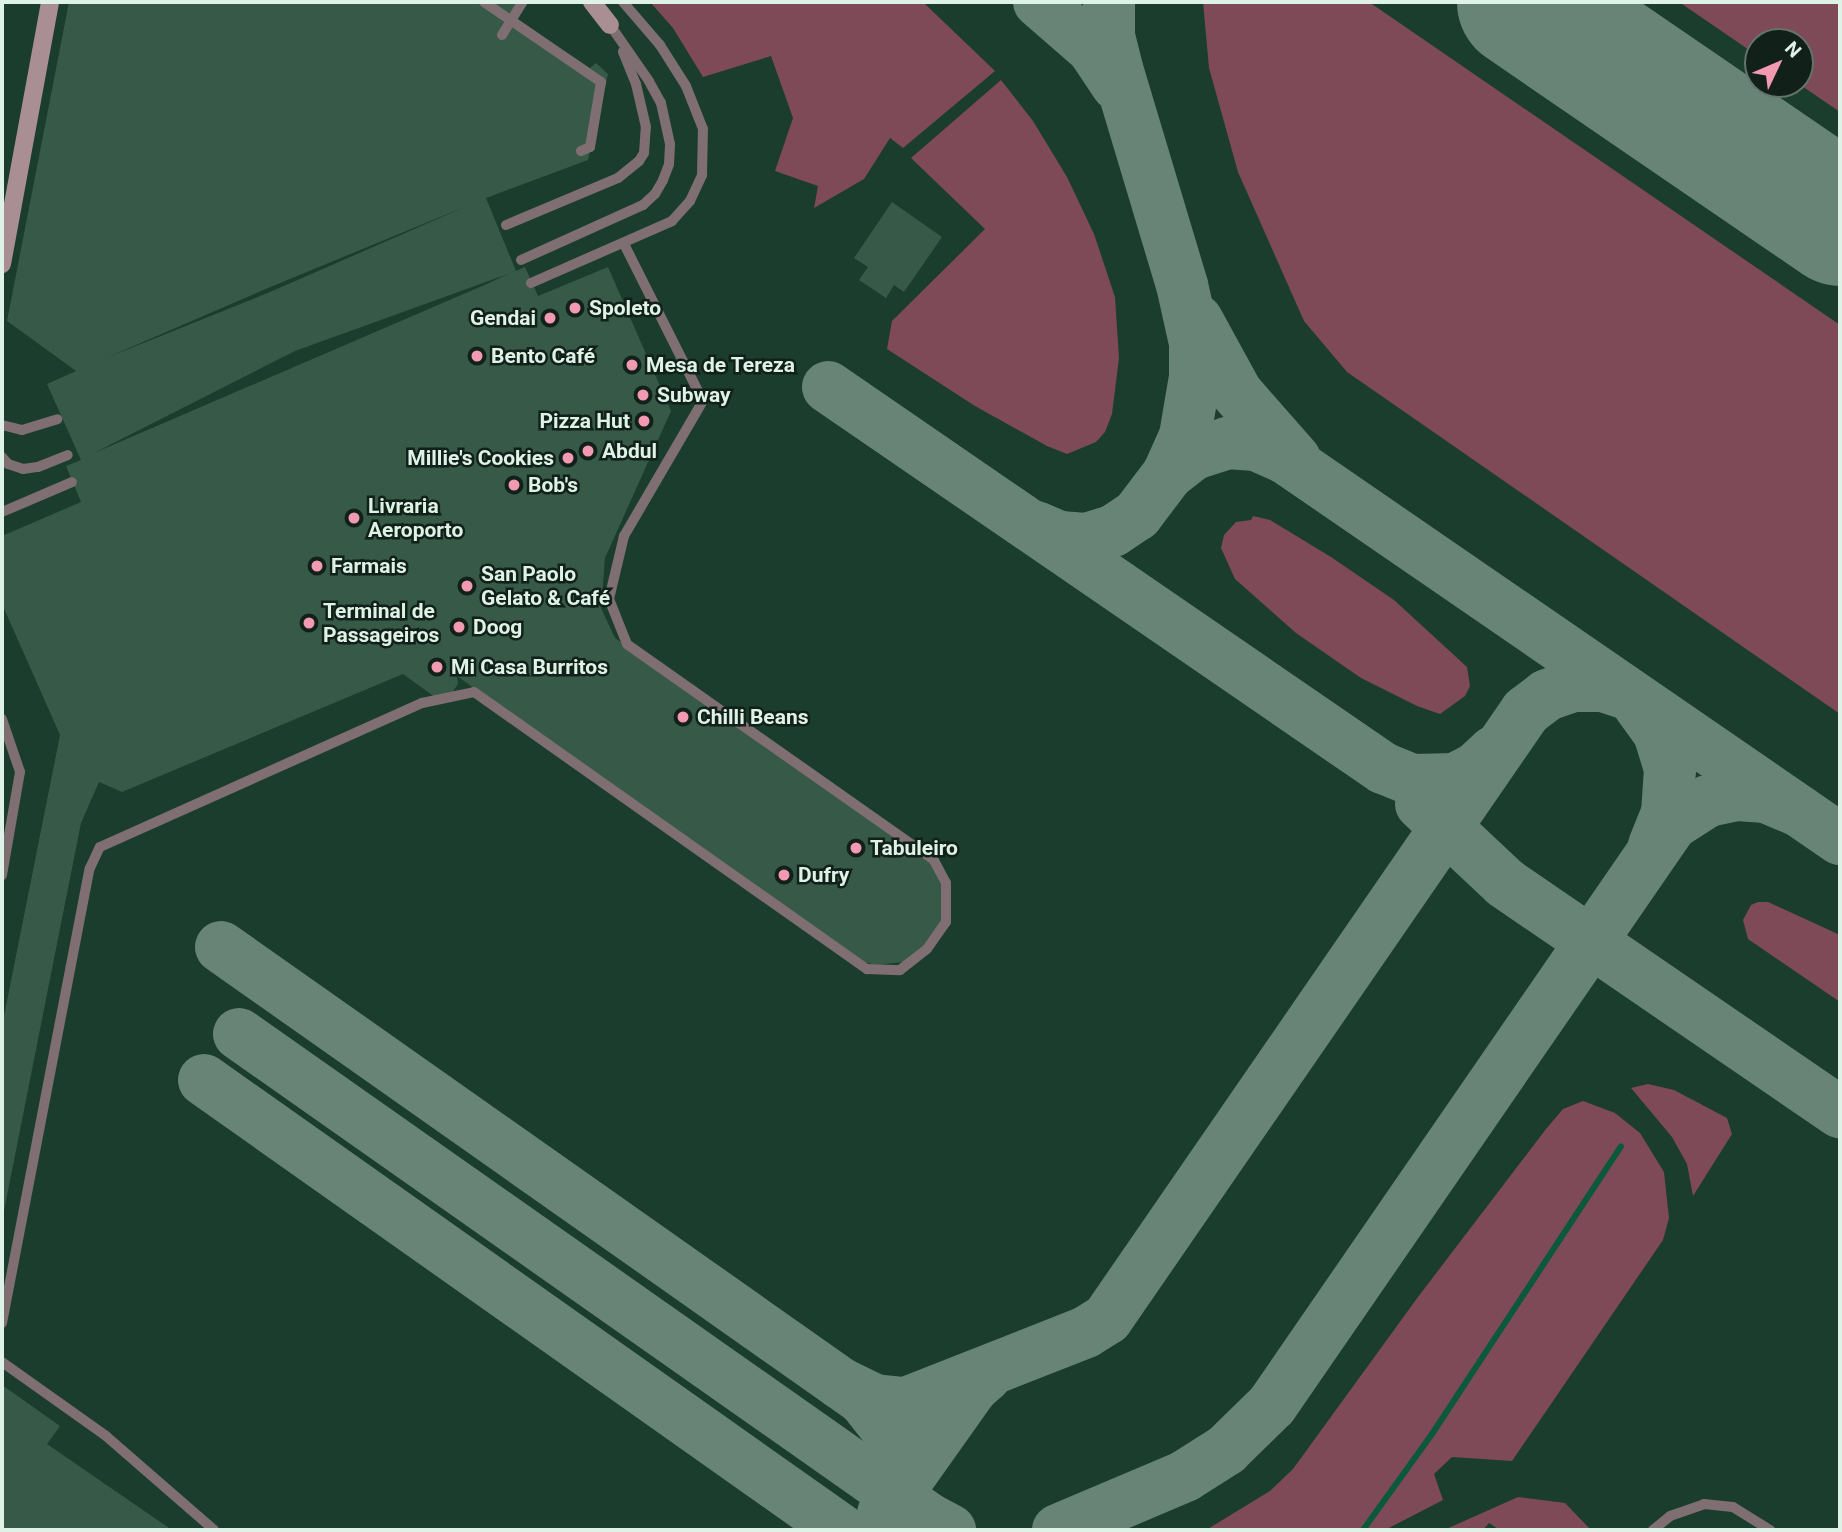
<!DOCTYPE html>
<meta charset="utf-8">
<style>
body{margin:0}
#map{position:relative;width:1842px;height:1532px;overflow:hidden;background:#1a3d2d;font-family:Roboto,sans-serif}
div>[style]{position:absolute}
.green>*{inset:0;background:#7e4a58}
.stream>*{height:6px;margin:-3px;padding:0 3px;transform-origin:3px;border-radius:3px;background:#0b583c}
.taxiway>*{height:52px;margin:-26px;padding:0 26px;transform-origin:26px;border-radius:26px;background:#678476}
.runway>*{height:133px;margin:-66.5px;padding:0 66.5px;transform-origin:66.5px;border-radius:66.5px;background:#678476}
.building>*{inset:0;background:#365948}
.lane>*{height:10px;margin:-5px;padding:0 5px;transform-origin:5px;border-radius:5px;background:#7f6e72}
.secondary>*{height:18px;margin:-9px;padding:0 9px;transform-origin:9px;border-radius:9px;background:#a98e94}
.dots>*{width:19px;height:19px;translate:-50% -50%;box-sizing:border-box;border:4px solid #112019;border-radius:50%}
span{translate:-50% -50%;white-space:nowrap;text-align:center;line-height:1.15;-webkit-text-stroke:5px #112019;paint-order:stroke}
.poi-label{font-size:21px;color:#dff2e8;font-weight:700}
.left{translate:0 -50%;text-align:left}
.right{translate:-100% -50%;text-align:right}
.frame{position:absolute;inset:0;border:4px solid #dff2e8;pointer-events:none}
.north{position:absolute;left:1744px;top:28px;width:70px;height:70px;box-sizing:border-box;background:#112019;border:2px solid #63746c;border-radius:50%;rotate:46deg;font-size:19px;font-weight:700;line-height:28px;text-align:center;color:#dff2e8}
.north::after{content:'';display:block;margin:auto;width:24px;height:32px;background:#f19ab2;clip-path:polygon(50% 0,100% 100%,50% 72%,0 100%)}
</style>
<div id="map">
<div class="green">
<i style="clip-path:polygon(650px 2px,923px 2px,995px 71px,903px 148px,890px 138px,864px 179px,814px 208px,818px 186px,775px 171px,793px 118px,771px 56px,703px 77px,673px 28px)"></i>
<i style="clip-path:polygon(1203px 2px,1369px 2px,1840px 325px,1840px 714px,1347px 372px,1304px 321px,1238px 172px,1209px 68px)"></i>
<i style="clip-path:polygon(1679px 2px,1840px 2px,1840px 112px,1799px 84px,1800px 42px,1758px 42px,1758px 56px)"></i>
<i style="clip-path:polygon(1001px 80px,1033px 121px,1067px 177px,1094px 234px,1115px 297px,1119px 358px,1112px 414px,1105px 432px,1096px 442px,1067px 454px,1047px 446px,975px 406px,887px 349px,892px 321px,985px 229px,911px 158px)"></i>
<i style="clip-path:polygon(1253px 516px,1270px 520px,1331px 557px,1394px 600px,1467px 667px,1470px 686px,1465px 696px,1440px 714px,1417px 706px,1361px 678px,1296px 633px,1235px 579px,1221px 548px,1224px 535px,1236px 522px,1251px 520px)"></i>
<i style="clip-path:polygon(1758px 902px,1768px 902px,1840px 935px,1840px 1002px,1748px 939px,1743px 920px,1751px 905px)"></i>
<i style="clip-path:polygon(1648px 1084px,1674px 1090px,1727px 1118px,1732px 1134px,1693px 1196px,1687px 1164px,1672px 1137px,1631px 1088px)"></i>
<i style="clip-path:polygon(1583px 1101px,1615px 1113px,1640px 1133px,1664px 1172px,1669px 1218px,1663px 1240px,1512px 1461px,1452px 1457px,1434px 1474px,1443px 1500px,1385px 1530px,1206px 1530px,1270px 1491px,1293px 1469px,1418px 1297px,1546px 1129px,1563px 1109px)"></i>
<i style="clip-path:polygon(1518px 1497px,1565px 1503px,1591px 1530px,1500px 1530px,1489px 1523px,1483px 1530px,1444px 1530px)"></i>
</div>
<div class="stream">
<i style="left:1363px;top:1530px;width:118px;rotate:-54.3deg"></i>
<i style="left:1432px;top:1434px;width:344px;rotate:-56.7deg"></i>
</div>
<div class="taxiway">
<i style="left:1039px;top:2px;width:72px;rotate:41deg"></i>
<i style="left:1093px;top:49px;width:43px;rotate:56.3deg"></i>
<i style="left:1197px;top:320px;width:83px;rotate:61.3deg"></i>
<i style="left:1237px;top:393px;width:88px;rotate:48.7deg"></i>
<i style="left:828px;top:387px;width:673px;rotate:34.47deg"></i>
<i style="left:1383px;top:768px;width:32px;rotate:22deg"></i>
<i style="left:1413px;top:780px;width:42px;rotate:-1.4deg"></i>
<i style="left:1455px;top:779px;width:22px;rotate:-27deg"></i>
<i style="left:1475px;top:769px;width:26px;rotate:-43deg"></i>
<i style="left:1168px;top:474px;width:33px;rotate:-38deg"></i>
<i style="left:1194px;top:454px;width:35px;rotate:-18deg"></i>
<i style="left:1227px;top:443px;width:29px;rotate:4deg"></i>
<i style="left:1256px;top:445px;width:34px;rotate:24deg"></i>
<i style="left:1287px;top:459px;width:671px;rotate:34.5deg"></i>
<i style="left:1036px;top:527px;width:26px;rotate:23deg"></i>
<i style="left:1060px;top:537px;width:26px;rotate:4deg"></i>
<i style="left:1086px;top:539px;width:28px;rotate:-17deg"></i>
<i style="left:1113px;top:531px;width:29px;rotate:-34deg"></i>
<i style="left:1137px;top:515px;width:51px;rotate:-52.9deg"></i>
<i style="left:1168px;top:474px;width:42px;rotate:-65.9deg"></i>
<i style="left:1185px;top:436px;width:60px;rotate:-80.4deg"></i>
<i style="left:1195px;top:377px;width:34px;rotate:-90deg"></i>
<i style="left:1195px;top:343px;width:59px;rotate:-102.6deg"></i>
<i style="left:1182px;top:285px;width:227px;rotate:-106.7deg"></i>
<i style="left:1117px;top:68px;width:34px;rotate:-104deg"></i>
<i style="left:1109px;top:35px;width:33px;rotate:-90deg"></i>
<i style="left:1638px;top:704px;width:36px;rotate:54deg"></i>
<i style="left:1659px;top:733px;width:38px;rotate:73deg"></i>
<i style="left:1670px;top:769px;width:44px;rotate:93.9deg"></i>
<i style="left:1667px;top:813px;width:35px;rotate:112deg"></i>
<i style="left:1421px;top:804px;width:115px;rotate:43.2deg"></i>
<i style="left:1505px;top:883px;width:406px;rotate:34.4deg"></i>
<i style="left:221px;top:947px;width:785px;rotate:35.15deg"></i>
<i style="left:863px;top:1399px;width:42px;rotate:51.8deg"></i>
<i style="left:889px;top:1432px;width:27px;rotate:75deg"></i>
<i style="left:896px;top:1458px;width:28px;rotate:94deg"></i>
<i style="left:894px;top:1486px;width:29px;rotate:112deg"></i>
<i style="left:239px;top:1034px;width:843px;rotate:35.1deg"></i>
<i style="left:929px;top:1519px;width:24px;rotate:28deg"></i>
<i style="left:204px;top:1080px;width:780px;rotate:35.24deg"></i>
<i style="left:840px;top:1383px;width:39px;rotate:26deg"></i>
<i style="left:875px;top:1400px;width:31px;rotate:6deg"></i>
<i style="left:906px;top:1403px;width:193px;rotate:-21.5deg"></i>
<i style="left:1086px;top:1332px;width:25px;rotate:-32deg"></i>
<i style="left:1107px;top:1319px;width:738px;rotate:-55.43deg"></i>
<i style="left:1526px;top:711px;width:26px;rotate:-37deg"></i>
<i style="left:1547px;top:695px;width:28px;rotate:-19deg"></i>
<i style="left:1573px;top:686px;width:30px"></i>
<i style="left:1603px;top:686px;width:25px;rotate:18deg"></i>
<i style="left:890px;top:1504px;width:142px;rotate:-54.7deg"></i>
<i style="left:972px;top:1388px;width:18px;rotate:-41deg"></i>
<i style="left:1058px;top:1530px;width:138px;rotate:-23deg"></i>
<i style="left:1185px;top:1476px;width:49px;rotate:-32.4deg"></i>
<i style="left:1226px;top:1450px;width:64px;rotate:-44.4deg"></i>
<i style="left:1272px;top:1405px;width:705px;rotate:-55.45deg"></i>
<i style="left:1672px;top:824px;width:43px;rotate:-32.6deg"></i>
<i style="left:1708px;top:801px;width:30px;rotate:-12deg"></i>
<i style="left:1737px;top:795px;width:29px;rotate:4deg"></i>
<i style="left:1766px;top:797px;width:36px;rotate:23deg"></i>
</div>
<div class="runway">
<i style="left:1523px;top:2px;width:384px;rotate:34.4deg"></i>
</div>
<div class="building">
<i style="clip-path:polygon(evenodd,69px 2px,519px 2px,517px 20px,590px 68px,596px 63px,608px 74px,588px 160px,486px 198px,516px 271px,525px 267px,538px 296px,608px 267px,671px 411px,605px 558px,601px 608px,615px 638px,932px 859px,943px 879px,944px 916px,930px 941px,904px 962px,876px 965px,857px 960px,457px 676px,458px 684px,447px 700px,439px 700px,403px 674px,122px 792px,99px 782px,81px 823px,2px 1221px,2px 1026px,60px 735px,2px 604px,2px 536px,81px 502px,66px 466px,81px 460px,47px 384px,76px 371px,7px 321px,69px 2px,467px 206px,270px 292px,106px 358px,268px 288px,467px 206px,69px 2px,508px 274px,489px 283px,94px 453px,295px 351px,508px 274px)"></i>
<i style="clip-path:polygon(892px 202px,942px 237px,904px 292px,894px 285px,886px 298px,859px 280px,868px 267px,854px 258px)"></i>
<i style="clip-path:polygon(2px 1385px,60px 1426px,47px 1444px,172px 1530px,6px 1530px,2px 1527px)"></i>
</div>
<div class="lane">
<i style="left:484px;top:2px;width:142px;rotate:34.4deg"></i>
<i style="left:601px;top:82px;width:66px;rotate:99.6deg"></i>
<i style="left:590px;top:147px;width:10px;rotate:156deg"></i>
<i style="left:502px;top:35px;width:39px;rotate:-58deg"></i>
<i style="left:506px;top:225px;width:121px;rotate:-22.8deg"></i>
<i style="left:618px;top:178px;width:27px;rotate:-39deg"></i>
<i style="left:639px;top:161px;width:9px;rotate:-58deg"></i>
<i style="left:644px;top:153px;width:26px;rotate:-86deg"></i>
<i style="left:646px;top:127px;width:44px;rotate:-103.1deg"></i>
<i style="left:636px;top:84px;width:35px;rotate:-112deg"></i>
<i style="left:521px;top:260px;width:134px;rotate:-24.3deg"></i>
<i style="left:643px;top:205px;width:16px;rotate:-43deg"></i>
<i style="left:655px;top:194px;width:16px;rotate:-60deg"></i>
<i style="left:663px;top:180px;width:17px;rotate:-69deg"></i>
<i style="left:669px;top:164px;width:20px;rotate:-87deg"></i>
<i style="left:670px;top:144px;width:42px;rotate:-102.4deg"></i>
<i style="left:661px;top:103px;width:25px;rotate:-119deg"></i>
<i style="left:649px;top:81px;width:68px;rotate:-124.9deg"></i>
<i style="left:531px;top:283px;width:154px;rotate:-23.7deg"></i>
<i style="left:672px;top:221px;width:27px;rotate:-48deg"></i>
<i style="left:690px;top:201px;width:29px;rotate:-65deg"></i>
<i style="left:702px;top:175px;width:46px;rotate:-88.8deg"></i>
<i style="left:703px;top:129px;width:46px;rotate:-111.6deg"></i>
<i style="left:686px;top:86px;width:49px;rotate:-122.4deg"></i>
<i style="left:660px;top:45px;width:57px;rotate:-130.7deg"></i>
<i style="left:2px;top:425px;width:21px;rotate:14deg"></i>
<i style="left:22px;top:430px;width:37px;rotate:-17deg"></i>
<i style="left:2px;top:457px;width:9px;rotate:49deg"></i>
<i style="left:8px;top:464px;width:16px;rotate:18deg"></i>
<i style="left:23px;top:469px;width:15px;rotate:-8deg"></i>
<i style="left:38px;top:467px;width:32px;rotate:-22deg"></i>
<i style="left:2px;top:512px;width:76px;rotate:-23.2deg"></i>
<i style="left:2px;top:719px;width:56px;rotate:71.2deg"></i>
<i style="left:20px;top:772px;width:105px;rotate:99.9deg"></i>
<i style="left:2px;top:1323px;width:463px;rotate:-79.1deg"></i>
<i style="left:90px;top:868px;width:23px;rotate:-65deg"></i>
<i style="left:100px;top:847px;width:353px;rotate:-24.1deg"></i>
<i style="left:422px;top:703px;width:53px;rotate:-11.9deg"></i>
<i style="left:474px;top:692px;width:481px;rotate:35.2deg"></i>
<i style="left:867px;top:969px;width:33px;rotate:2deg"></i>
<i style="left:900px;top:970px;width:34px;rotate:-38deg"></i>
<i style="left:927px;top:949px;width:33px;rotate:-55deg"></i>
<i style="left:946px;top:922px;width:39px;rotate:-90deg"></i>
<i style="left:946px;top:883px;width:26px;rotate:-118deg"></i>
<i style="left:934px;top:860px;width:375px;rotate:-144.9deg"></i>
<i style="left:627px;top:644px;width:48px;rotate:-111.8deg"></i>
<i style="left:609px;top:599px;width:65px;rotate:-76.6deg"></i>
<i style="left:624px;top:536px;width:156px;rotate:-59.7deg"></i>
<i style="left:703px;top:401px;width:176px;rotate:-116.7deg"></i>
<i style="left:2px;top:1362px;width:128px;rotate:35.4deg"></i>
<i style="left:106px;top:1436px;width:143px;rotate:41deg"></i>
<i style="left:1653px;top:1530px;width:22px;rotate:-39deg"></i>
<i style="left:1670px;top:1516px;width:36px;rotate:-19deg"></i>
<i style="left:1704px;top:1504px;width:29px;rotate:6deg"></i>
<i style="left:1733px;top:1507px;width:44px;rotate:31.9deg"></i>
</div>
<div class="secondary">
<i style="left:592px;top:2px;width:29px;rotate:52deg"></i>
<i style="left:2px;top:264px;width:266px;rotate:-79.6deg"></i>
</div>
<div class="dots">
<i style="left:575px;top:308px;background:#f19ab2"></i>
<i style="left:550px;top:318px;background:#f19ab2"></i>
<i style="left:477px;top:356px;background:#f19ab2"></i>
<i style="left:632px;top:365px;background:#f19ab2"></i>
<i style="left:643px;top:395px;background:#f19ab2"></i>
<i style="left:644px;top:421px;background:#f19ab2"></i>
<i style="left:588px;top:451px;background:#f19ab2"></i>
<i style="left:568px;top:458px;background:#f19ab2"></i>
<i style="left:514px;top:485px;background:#f19ab2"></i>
<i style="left:354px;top:518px;background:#f19ab2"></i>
<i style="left:317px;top:566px;background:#f19ab2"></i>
<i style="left:467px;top:586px;background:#f19ab2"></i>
<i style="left:309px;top:623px;background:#f19ab2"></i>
<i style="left:459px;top:627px;background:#f19ab2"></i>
<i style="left:437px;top:667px;background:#f19ab2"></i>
<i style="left:683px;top:717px;background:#f19ab2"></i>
<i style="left:856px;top:848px;background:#f19ab2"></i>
<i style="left:784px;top:875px;background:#f19ab2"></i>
</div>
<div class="poi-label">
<span class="left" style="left:589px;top:308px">Spoleto</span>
<span class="right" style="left:536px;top:318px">Gendai</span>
<span class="left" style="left:491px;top:356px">Bento Café</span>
<span class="left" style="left:646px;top:365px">Mesa de Tereza</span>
<span class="left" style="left:657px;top:395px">Subway</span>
<span class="right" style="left:630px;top:421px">Pizza Hut</span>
<span class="left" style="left:602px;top:451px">Abdul</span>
<span class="right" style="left:554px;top:458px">Millie's Cookies</span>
<span class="left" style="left:528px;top:485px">Bob's</span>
<span class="left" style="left:368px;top:518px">Livraria<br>Aeroporto</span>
<span class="left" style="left:331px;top:566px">Farmais</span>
<span class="left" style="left:481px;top:586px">San Paolo<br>Gelato &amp; Café</span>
<span class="left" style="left:323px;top:623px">Terminal de<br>Passageiros</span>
<span class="left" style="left:473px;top:627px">Doog</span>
<span class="left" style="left:451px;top:667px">Mi Casa Burritos</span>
<span class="left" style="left:697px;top:717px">Chilli Beans</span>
<span class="left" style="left:870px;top:848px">Tabuleiro</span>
<span class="left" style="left:798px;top:875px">Dufry</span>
</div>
<div class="frame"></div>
<div class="north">N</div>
</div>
